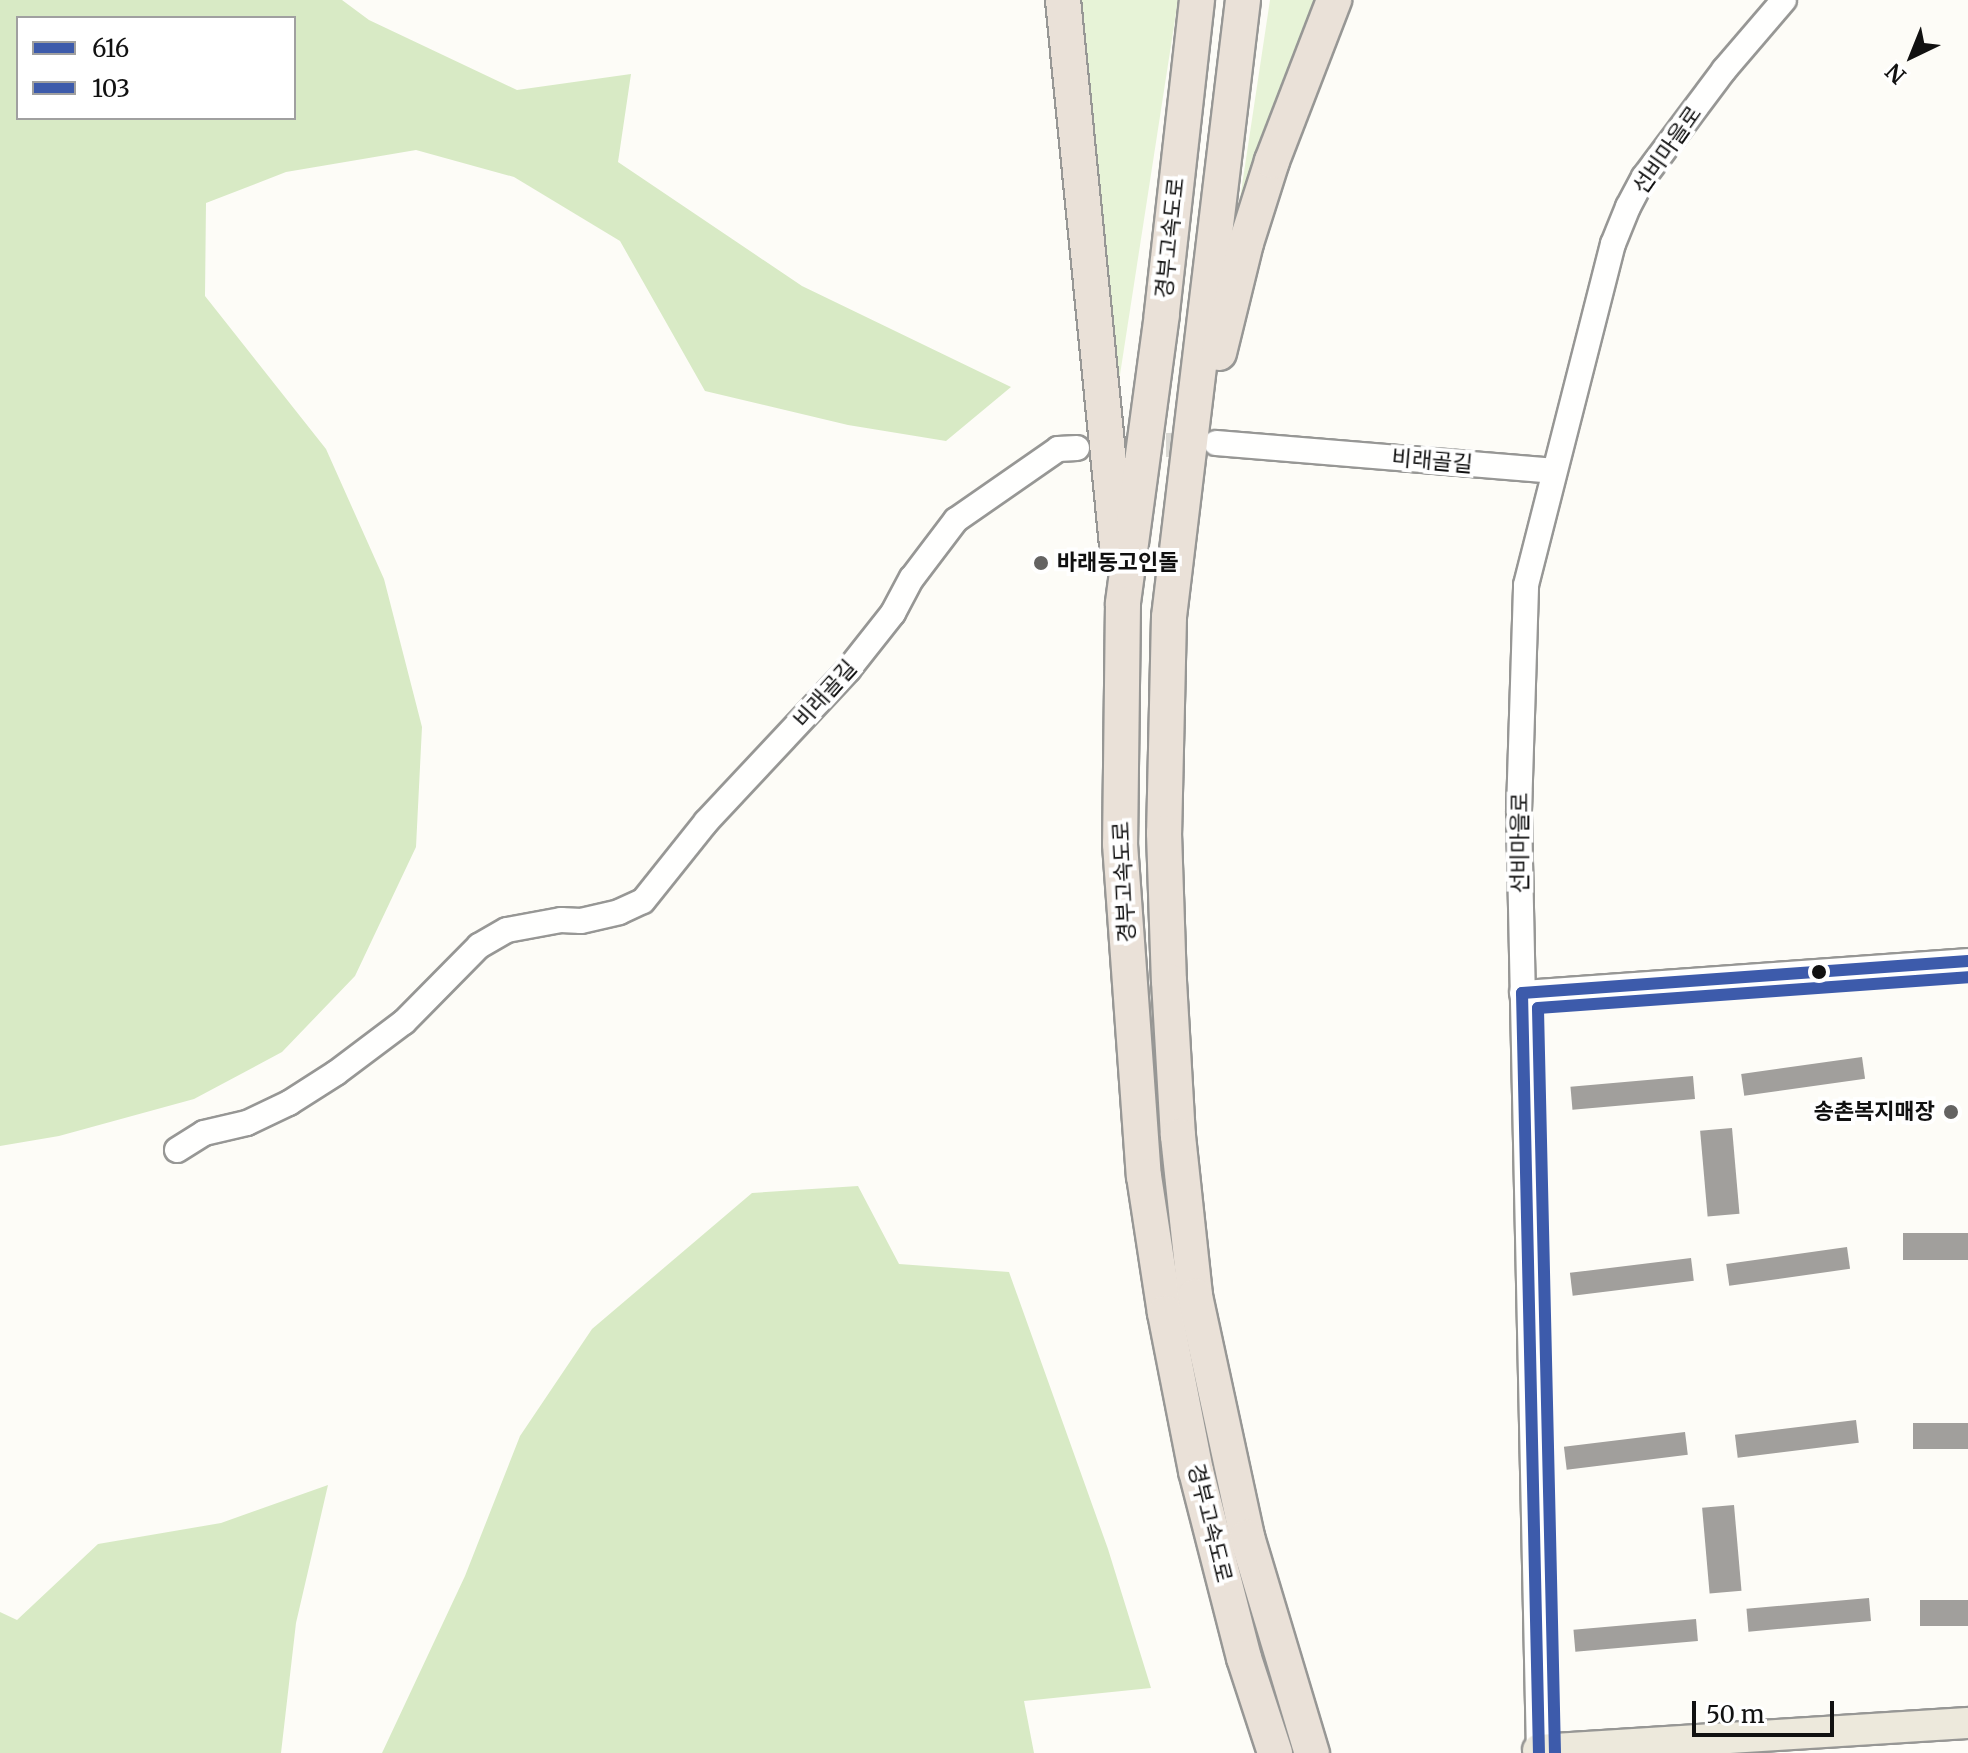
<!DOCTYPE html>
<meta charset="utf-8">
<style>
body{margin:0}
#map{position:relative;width:1968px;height:1753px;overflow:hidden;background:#fdfcf7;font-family:Merriweather,"Noto Sans KR",serif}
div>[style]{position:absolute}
.green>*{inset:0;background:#e7f3d7}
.forest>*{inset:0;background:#d8eac5}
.building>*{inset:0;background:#a19f9c;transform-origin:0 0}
.minor-tunnel>*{height:24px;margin-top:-12px;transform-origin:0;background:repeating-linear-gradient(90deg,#dad9d4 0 24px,transparent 0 36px)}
.roads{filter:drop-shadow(2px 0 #979795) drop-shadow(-2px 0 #979795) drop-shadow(0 2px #979795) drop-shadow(0 -2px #979795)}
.minor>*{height:24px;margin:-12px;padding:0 12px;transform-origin:12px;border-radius:12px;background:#fffffe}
.major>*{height:30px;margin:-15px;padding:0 15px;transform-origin:15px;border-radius:15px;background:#ede9dc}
.highway>*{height:34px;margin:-17px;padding:0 17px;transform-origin:17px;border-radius:17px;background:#eae1d8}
.bus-1>*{height:12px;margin:-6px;padding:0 6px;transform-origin:6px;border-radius:6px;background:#3d5bab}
.bus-2>*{height:12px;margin:-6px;padding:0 6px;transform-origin:6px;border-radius:6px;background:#3d5bab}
.dots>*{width:22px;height:22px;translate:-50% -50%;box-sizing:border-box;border:4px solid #fff;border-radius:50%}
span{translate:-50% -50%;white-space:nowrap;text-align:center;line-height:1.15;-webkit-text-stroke:8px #fff;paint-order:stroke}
.street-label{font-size:22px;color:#111}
.poi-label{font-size:22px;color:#111;font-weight:700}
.left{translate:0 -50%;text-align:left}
.right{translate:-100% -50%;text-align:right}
.legend{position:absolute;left:16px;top:16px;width:280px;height:104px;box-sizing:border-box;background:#fff;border:2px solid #a0a0a0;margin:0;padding:10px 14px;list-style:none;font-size:24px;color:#111}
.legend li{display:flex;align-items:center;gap:16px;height:40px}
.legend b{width:40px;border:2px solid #a0a0a0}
.north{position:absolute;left:1872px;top:16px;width:80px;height:80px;-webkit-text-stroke:6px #fff;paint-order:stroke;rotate:223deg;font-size:22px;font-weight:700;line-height:32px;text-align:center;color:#111}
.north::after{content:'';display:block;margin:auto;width:28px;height:36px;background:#111;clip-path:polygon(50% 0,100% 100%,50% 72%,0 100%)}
.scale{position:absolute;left:1692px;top:1701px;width:142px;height:36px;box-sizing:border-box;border:4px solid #111;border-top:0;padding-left:10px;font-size:24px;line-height:28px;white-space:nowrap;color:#111;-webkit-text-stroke:6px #fff;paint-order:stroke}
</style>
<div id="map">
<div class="green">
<i style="clip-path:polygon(1076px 0,1178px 0,1117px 394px)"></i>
<i style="clip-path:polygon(1270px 0,1318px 0,1238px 212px)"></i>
</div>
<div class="forest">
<i style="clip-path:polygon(evenodd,0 0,342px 0,369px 20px,517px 90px,631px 74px,618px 162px,802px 286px,1011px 387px,946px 441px,848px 425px,705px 391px,620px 241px,514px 177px,416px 150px,286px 172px,206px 203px,205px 296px,326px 449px,384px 579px,422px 727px,416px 847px,355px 976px,282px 1052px,194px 1099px,59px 1136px,0 1146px,0 0,18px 18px,294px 18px,294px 118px,18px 118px,18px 18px)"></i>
<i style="clip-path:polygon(858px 1186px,899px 1264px,1009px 1272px,1108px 1549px,1151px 1688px,1024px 1701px,1034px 1753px,382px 1753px,465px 1576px,520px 1436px,592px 1329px,752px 1193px)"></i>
<i style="clip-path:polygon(328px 1485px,296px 1623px,281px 1753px,0 1753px,0 1612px,17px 1620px,98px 1544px,221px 1523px)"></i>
</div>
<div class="building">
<i style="left:1862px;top:1057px;width:22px;height:122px;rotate:82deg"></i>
<i style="left:1693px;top:1076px;width:23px;height:123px;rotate:85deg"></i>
<i style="left:1732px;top:1128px;width:86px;height:32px;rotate:85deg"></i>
<i style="left:1968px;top:1233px;width:27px;height:65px;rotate:90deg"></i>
<i style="left:1847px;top:1247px;width:22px;height:122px;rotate:82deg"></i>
<i style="left:1691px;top:1258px;width:23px;height:122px;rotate:83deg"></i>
<i style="left:1856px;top:1420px;width:23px;height:122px;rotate:83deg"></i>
<i style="left:1968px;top:1423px;width:26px;height:55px;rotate:90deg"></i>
<i style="left:1685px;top:1432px;width:23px;height:122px;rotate:83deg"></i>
<i style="left:1734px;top:1505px;width:86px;height:32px;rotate:85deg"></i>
<i style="left:1869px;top:1598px;width:23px;height:123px;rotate:85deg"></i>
<i style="left:1968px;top:1600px;width:26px;height:48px;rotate:90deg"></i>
<i style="left:1696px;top:1619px;width:22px;height:123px;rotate:85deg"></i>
</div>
<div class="minor-tunnel">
<i style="left:1130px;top:446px;width:75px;rotate:-1.5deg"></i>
</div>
<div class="roads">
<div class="minor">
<i style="left:1216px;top:443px;width:338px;rotate:4.7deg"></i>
<i style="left:1522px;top:993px;width:447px;rotate:-4.1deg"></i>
<i style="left:177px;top:1150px;width:32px;rotate:-32deg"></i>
<i style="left:204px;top:1133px;width:44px;rotate:-13.1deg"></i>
<i style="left:247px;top:1123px;width:47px;rotate:-25.5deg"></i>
<i style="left:289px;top:1103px;width:56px;rotate:-32.6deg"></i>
<i style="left:336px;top:1073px;width:85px;rotate:-36.9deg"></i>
<i style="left:404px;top:1022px;width:107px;rotate:-45.4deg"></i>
<i style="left:479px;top:946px;width:32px;rotate:-30deg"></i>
<i style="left:507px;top:930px;width:55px;rotate:-10.5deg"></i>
<i style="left:561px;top:920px;width:20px;rotate:3deg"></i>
<i style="left:581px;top:921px;width:39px;rotate:-13deg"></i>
<i style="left:619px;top:912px;width:26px;rotate:-25deg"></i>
<i style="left:643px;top:901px;width:101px;rotate:-51.4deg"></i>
<i style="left:706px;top:822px;width:208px;rotate:-46.9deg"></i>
<i style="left:848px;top:670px;width:73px;rotate:-51.7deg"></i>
<i style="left:893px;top:613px;width:40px;rotate:-62deg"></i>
<i style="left:912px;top:578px;width:73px;rotate:-52.8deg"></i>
<i style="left:956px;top:520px;width:124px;rotate:-34.8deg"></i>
<i style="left:1058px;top:449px;width:19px;rotate:-3deg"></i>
<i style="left:1539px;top:1753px;width:942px;rotate:-91.22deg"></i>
<i style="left:1519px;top:811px;width:226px;rotate:-88.2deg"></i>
<i style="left:1526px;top:585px;width:352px;rotate:-75.7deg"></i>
<i style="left:1613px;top:244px;width:40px;rotate:-68deg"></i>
<i style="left:1628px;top:207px;width:34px;rotate:-62deg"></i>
<i style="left:1644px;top:177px;width:134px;rotate:-53.2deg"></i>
<i style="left:1724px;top:70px;width:92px;rotate:-49.4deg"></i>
</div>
<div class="major">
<i style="left:1538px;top:1750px;width:431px;rotate:-3.6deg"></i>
</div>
<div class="highway">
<i style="left:1063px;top:0;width:548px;rotate:84.34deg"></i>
<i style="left:1197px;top:0;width:316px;rotate:96.4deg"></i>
<i style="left:1162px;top:314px;width:293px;rotate:97.7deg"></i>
<i style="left:1123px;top:604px;width:240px;rotate:90.7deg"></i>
<i style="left:1120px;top:844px;width:333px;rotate:85.9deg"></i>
<i style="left:1144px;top:1176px;width:139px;rotate:81.3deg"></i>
<i style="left:1165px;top:1313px;width:161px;rotate:78.9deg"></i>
<i style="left:1196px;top:1471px;width:193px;rotate:75.6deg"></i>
<i style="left:1244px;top:1658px;width:100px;rotate:71.9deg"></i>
<i style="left:1243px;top:0;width:621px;rotate:96.84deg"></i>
<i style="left:1169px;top:617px;width:216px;rotate:91.3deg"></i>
<i style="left:1164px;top:833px;width:148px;rotate:88.1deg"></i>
<i style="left:1169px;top:981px;width:155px;rotate:86.7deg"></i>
<i style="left:1178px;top:1136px;width:161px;rotate:83.9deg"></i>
<i style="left:1195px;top:1296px;width:247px;rotate:77.8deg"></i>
<i style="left:1247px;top:1537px;width:226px;rotate:73.3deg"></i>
<i style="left:1219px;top:353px;width:113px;rotate:-76.2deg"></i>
<i style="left:1246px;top:243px;width:86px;rotate:-72.4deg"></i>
<i style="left:1272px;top:161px;width:173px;rotate:-68.9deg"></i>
</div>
</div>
<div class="bus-1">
<i style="left:1522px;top:993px;width:760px;rotate:88.72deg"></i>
<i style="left:1522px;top:993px;width:447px;rotate:-4.1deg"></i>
</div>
<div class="bus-2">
<i style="left:1555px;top:1753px;width:745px;rotate:-91.31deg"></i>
<i style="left:1538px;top:1008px;width:431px;rotate:-4.1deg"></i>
</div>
<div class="dots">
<i style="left:1041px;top:563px;background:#646362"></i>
<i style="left:1819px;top:972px;background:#111"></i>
<i style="left:1951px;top:1112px;background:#646362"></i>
</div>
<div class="street-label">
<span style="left:1667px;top:150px;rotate:-55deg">선비마을로</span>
<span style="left:1170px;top:238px;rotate:-84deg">경부고속도로</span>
<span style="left:1432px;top:461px;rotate:5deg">비래골길</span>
<span style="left:825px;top:694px;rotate:-48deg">비래골길</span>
<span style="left:1520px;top:843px;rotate:-90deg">선비마을로</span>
<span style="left:1124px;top:882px;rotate:-93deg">경부고속도로</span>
<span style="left:1210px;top:1523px;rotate:76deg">경부고속도로</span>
</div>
<div class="poi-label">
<span class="left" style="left:1057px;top:563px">바래동고인돌</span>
<span class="right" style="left:1935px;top:1112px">송촌복지매장</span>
</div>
<ul class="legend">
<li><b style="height:10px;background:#3d5bab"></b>616</li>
<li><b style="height:10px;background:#3d5bab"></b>103</li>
</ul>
<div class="north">N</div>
<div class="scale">50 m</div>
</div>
